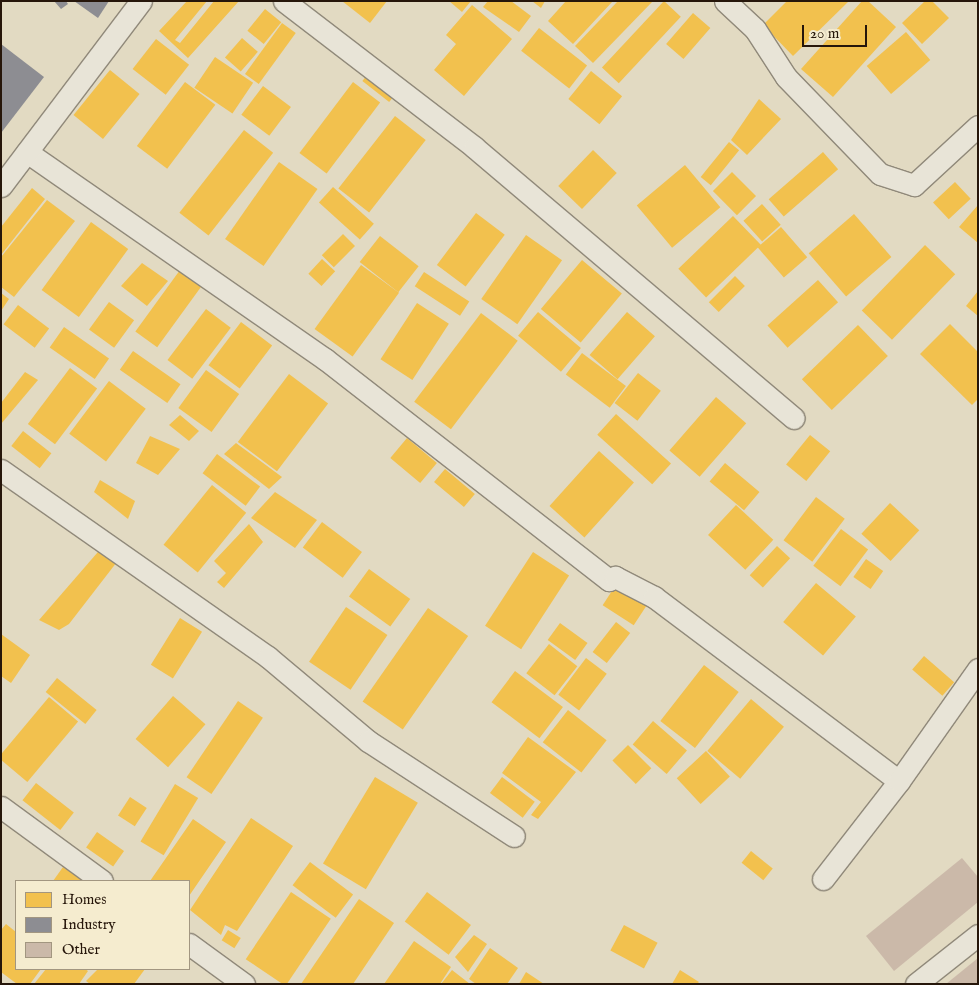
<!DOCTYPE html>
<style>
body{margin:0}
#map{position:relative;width:979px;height:985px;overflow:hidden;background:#e2dac2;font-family:"IM FELL English",serif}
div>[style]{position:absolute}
.homes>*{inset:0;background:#f2c14e;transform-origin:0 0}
.industry>*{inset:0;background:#8d8d92}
.building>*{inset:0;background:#cbb9a9}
.roads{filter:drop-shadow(1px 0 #90897a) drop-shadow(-1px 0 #90897a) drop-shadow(0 1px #90897a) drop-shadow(0 -1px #90897a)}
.minor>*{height:21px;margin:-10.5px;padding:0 10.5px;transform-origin:10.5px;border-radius:10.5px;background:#e8e4d7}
span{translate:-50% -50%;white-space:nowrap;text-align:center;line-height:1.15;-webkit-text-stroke:5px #f5eccf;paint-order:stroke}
.frame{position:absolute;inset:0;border:2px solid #26160a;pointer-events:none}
.legend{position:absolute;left:15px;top:880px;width:175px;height:90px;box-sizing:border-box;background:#f5eccf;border:1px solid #a29680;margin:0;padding:6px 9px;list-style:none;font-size:15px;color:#26160a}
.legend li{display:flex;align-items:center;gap:10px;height:25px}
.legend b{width:25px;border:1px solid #a29680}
.scale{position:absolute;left:802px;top:25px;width:65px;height:22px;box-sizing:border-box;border:2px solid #26160a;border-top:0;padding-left:6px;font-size:15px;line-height:18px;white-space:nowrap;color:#26160a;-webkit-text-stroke:4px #f5eccf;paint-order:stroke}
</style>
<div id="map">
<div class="homes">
<i style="clip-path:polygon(187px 1px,207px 1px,175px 40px,180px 43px,214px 1px,239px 1px,188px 58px,159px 31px)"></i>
<i style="clip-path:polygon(342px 1px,387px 1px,370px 23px)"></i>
<i style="clip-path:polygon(449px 1px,471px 1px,462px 12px)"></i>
<i style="clip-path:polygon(488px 1px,511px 1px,531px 16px,519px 32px,483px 7px)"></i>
<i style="clip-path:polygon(532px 1px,545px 1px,541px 8px)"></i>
<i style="clip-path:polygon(566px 1px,613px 1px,573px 44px,548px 21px)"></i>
<i style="clip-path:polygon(618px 1px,653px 1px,593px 63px,575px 46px)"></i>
<i style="left:664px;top:1px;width:23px;height:91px;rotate:43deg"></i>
<i style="clip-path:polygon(787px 1px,849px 1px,793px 56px,763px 25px)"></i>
<i style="clip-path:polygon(862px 1px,868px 1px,896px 27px,833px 97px,801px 69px)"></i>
<i style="clip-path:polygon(925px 1px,932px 1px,949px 18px,922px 44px,902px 23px)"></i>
<i style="clip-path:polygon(472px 5px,512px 39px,464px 96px,434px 70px,456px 44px,446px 35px)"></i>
<i style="left:265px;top:9px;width:21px;height:28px;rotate:39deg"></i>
<i style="left:693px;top:13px;width:23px;height:41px;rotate:41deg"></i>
<i style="left:282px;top:23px;width:17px;height:63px;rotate:36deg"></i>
<i style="left:539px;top:28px;width:61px;height:29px;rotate:38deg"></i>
<i style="left:906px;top:32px;width:37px;height:52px;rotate:49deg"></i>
<i style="left:242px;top:38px;width:21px;height:26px;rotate:41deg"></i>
<i style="left:156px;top:39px;width:42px;height:38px;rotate:38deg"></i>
<i style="left:215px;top:57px;width:46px;height:37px;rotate:34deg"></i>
<i style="left:110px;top:70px;width:38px;height:58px;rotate:39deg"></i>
<i style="left:371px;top:70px;width:34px;height:14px;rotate:38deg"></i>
<i style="left:591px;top:71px;width:40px;height:36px;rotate:39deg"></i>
<i style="left:185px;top:82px;width:38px;height:80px;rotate:37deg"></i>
<i style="left:353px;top:82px;width:34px;height:89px;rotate:37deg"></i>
<i style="left:263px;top:86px;width:35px;height:36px;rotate:37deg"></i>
<i style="clip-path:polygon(759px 99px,781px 119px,747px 155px,731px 140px)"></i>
<i style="left:395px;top:116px;width:39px;height:92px;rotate:38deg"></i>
<i style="left:244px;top:130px;width:37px;height:105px;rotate:38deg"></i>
<i style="left:729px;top:142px;width:13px;height:45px;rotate:39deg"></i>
<i style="left:593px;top:150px;width:33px;height:50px;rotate:44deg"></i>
<i style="left:823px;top:152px;width:23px;height:72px;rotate:49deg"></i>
<i style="left:279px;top:162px;width:47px;height:94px;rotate:35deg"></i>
<i style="left:685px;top:165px;width:55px;height:63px;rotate:50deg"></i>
<i style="left:732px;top:172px;width:34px;height:27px;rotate:45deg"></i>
<i style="left:955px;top:182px;width:23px;height:30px;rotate:47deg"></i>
<i style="left:333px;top:187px;width:55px;height:21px;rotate:42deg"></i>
<i style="clip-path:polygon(32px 188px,45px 199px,1px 255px,1px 227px)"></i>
<i style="clip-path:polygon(47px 200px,75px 221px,14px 297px,1px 287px,1px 257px)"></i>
<i style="left:762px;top:204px;width:28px;height:25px;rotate:48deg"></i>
<i style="clip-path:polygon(978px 205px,978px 243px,959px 227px)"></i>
<i style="left:476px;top:213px;width:36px;height:65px;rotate:37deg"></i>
<i style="left:854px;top:214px;width:57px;height:60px;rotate:49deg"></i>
<i style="left:733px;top:216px;width:40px;height:76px;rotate:46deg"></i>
<i style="left:91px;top:222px;width:46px;height:84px;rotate:36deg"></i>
<i style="left:781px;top:227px;width:40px;height:31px;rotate:49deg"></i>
<i style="left:343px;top:234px;width:17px;height:30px;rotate:45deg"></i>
<i style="left:526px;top:235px;width:44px;height:78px;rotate:35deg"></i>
<i style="left:380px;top:236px;width:49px;height:33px;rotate:38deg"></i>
<i style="left:925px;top:245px;width:42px;height:91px;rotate:44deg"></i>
<i style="left:322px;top:259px;width:18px;height:20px;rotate:43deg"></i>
<i style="left:582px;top:260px;width:52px;height:64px;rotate:40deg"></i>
<i style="clip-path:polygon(142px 263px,168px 281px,147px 306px,121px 286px)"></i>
<i style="left:361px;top:265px;width:47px;height:79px;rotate:36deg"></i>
<i style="left:180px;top:270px;width:27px;height:76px;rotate:36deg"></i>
<i style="left:424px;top:272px;width:54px;height:17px;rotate:33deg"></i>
<i style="left:735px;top:276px;width:14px;height:37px;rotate:45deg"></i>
<i style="left:818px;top:280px;width:30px;height:68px;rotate:48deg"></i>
<i style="clip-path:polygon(978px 291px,978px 316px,966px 306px)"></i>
<i style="clip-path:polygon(1px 293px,9px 299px,1px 311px)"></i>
<i style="left:109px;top:302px;width:31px;height:34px;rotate:36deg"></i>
<i style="left:417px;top:303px;width:38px;height:67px;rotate:33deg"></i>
<i style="left:18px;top:305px;width:39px;height:24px;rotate:37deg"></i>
<i style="left:206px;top:309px;width:31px;height:64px;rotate:37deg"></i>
<i style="left:538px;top:312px;width:56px;height:31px;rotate:40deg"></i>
<i style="left:627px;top:312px;width:37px;height:57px;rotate:41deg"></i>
<i style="left:481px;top:313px;width:46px;height:111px;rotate:37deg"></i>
<i style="left:241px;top:322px;width:39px;height:54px;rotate:37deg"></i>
<i style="clip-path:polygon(950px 324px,978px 352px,978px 399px,972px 405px,920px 354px)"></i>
<i style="left:858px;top:325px;width:43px;height:78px;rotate:46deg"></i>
<i style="left:64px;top:327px;width:55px;height:25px;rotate:35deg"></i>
<i style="left:133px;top:351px;width:58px;height:23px;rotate:35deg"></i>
<i style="left:582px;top:353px;width:55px;height:27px;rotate:37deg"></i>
<i style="left:70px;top:368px;width:34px;height:70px;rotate:37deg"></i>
<i style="left:206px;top:370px;width:41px;height:47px;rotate:36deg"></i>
<i style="clip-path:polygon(25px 372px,38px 380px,1px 424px,1px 403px)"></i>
<i style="left:638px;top:373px;width:29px;height:38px;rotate:38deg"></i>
<i style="left:289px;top:374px;width:49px;height:85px;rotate:37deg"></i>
<i style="left:109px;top:381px;width:46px;height:66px;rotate:37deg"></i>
<i style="left:716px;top:397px;width:40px;height:71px;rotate:41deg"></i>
<i style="left:616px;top:414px;width:74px;height:28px;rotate:42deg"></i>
<i style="clip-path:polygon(180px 415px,199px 431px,189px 441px,169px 425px)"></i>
<i style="left:23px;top:431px;width:36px;height:19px;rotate:38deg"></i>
<i style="left:810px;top:435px;width:26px;height:38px;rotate:39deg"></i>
<i style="clip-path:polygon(150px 436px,180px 449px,158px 475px,136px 463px)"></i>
<i style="left:407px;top:438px;width:39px;height:26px;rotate:40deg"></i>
<i style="clip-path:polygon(236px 443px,282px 477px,269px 489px,224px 454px)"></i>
<i style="left:599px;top:451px;width:47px;height:74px;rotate:42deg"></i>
<i style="left:217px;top:454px;width:54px;height:24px;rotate:37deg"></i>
<i style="left:725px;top:463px;width:45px;height:24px;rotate:40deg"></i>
<i style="left:445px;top:469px;width:39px;height:17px;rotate:40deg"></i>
<i style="clip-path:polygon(100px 480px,135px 501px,128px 519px,94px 492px)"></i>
<i style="left:212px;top:485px;width:44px;height:77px;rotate:39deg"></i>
<i style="clip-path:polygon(275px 492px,317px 520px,295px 548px,251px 518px)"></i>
<i style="left:816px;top:497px;width:36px;height:54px;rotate:37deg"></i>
<i style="left:890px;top:503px;width:40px;height:42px;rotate:43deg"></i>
<i style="left:736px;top:505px;width:51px;height:41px;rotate:43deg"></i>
<i style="left:322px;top:522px;width:50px;height:32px;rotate:37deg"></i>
<i style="clip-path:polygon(249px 524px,263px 542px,224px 588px,217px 582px,226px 573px,214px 561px)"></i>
<i style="left:841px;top:529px;width:34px;height:46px;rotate:37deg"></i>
<i style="clip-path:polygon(104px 545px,120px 558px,69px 624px,59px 630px,39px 620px)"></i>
<i style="left:777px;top:546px;width:18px;height:40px;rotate:43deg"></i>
<i style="left:533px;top:552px;width:43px;height:88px;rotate:33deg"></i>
<i style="left:866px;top:559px;width:21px;height:22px;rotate:35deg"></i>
<i style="left:369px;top:569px;width:51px;height:34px;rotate:36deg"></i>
<i style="left:619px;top:580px;width:37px;height:30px;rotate:33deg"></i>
<i style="left:816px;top:583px;width:52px;height:51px;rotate:40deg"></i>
<i style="left:346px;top:607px;width:50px;height:66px;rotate:34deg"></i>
<i style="left:428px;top:608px;width:49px;height:114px;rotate:35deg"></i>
<i style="left:180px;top:618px;width:26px;height:55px;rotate:32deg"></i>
<i style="left:616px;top:622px;width:18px;height:38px;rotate:38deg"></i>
<i style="left:560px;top:623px;width:34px;height:21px;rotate:36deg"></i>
<i style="clip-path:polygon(1px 634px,30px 655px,11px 683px,1px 676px)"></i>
<i style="left:549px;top:644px;width:36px;height:37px;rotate:38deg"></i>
<i style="left:924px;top:656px;width:40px;height:18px;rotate:41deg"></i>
<i style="left:586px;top:658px;width:26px;height:46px;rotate:37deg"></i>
<i style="left:704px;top:665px;width:44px;height:71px;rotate:38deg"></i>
<i style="left:515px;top:671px;width:60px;height:39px;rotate:37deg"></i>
<i style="left:57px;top:678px;width:51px;height:18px;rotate:39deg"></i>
<i style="left:173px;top:696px;width:43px;height:57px;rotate:41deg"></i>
<i style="left:49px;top:697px;width:38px;height:79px;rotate:40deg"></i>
<i style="left:751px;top:699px;width:43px;height:68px;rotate:40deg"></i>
<i style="left:238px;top:701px;width:30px;height:92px;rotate:34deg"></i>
<i style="left:568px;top:710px;width:49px;height:41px;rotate:38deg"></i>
<i style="left:653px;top:721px;width:45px;height:31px;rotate:41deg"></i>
<i style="clip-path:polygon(528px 737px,576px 772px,538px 819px,531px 815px,541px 802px,502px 773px)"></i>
<i style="left:628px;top:745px;width:33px;height:22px;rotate:45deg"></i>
<i style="left:706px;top:751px;width:35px;height:40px;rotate:47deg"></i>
<i style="left:375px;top:777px;width:50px;height:101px;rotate:31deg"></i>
<i style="left:502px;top:777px;width:41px;height:20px;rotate:37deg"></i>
<i style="left:36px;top:783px;width:48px;height:22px;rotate:38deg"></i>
<i style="left:175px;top:784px;width:27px;height:67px;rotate:31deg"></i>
<i style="left:130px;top:797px;width:20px;height:22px;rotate:33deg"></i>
<i style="clip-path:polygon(251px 818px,293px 846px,237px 931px,225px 925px,221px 935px,190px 910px)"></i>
<i style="clip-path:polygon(193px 819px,226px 842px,189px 896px,189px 881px,150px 881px)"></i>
<i style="left:97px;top:832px;width:33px;height:19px;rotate:35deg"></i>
<i style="left:751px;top:851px;width:28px;height:15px;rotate:39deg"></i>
<i style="left:310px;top:862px;width:54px;height:29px;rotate:37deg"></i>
<i style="clip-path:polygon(63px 867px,83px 881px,53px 881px)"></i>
<i style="left:291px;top:892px;width:48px;height:81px;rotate:34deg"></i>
<i style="left:427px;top:892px;width:55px;height:37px;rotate:37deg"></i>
<i style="clip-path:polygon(359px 899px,394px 923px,353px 984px,301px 984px)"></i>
<i style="clip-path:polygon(6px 924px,16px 932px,16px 969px,41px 969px,30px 984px,17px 984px,1px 972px,1px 930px)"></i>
<i style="left:624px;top:925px;width:38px;height:29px;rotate:28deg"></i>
<i style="left:228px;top:930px;width:15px;height:12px;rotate:32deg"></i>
<i style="clip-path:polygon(474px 935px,487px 944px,468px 972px,455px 957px)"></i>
<i style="clip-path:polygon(414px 941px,451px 967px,440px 984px,384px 984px)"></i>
<i style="clip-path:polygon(490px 948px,518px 968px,507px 984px,476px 984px,469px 979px)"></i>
<i style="clip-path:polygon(46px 969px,85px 969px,88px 971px,79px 984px,34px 984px)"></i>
<i style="clip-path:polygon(98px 969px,145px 969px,134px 984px,90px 984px,86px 981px)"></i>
<i style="clip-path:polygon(452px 970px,470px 984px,441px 984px)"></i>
<i style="clip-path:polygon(680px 970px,699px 982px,697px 984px,672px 984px)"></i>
<i style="clip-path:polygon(526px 972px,544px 984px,519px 984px)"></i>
</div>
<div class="industry">
<i style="clip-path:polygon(54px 1px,66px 1px,68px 4px,61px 9px)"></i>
<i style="clip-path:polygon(74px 1px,109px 1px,98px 18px)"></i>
<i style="clip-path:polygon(1px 44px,44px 77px,1px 133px)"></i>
</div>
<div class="building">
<i style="clip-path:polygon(962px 858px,978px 877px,978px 902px,894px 971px,866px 936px)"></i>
<i style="clip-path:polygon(978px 958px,978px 984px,946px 984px)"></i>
</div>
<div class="roads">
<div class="minor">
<i style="left:284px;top:1px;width:240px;rotate:37.5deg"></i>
<i style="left:474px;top:147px;width:419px;rotate:40.3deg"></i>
<i style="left:725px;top:1px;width:41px;rotate:43deg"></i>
<i style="left:755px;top:29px;width:57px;rotate:57.1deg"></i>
<i style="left:786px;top:77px;width:135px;rotate:45.9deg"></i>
<i style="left:880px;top:174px;width:36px;rotate:18deg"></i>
<i style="left:914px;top:185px;width:87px;rotate:-42.7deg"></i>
<i style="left:27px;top:152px;width:363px;rotate:34.8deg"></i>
<i style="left:325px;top:359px;width:360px;rotate:37.9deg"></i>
<i style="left:609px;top:580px;width:7px;rotate:-27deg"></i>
<i style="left:615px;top:577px;width:44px;rotate:27.1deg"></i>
<i style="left:654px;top:597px;width:306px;rotate:36.9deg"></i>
<i style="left:1px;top:186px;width:232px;rotate:-52.9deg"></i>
<i style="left:1px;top:470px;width:326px;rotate:35deg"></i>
<i style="left:268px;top:657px;width:131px;rotate:40deg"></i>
<i style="left:368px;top:741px;width:174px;rotate:33.1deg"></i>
<i style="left:1px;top:807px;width:125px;rotate:36.2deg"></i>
<i style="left:823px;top:879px;width:124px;rotate:-52.2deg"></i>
<i style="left:899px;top:781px;width:137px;rotate:-54.8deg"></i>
<i style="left:189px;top:944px;width:68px;rotate:36deg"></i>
<i style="left:916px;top:984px;width:79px;rotate:-38.3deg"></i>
</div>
</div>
<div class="frame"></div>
<ul class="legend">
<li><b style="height:14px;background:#f2c14e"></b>Homes</li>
<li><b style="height:14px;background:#8d8d92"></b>Industry</li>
<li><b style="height:14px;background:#cbb9a9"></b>Other</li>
</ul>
<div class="scale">20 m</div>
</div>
